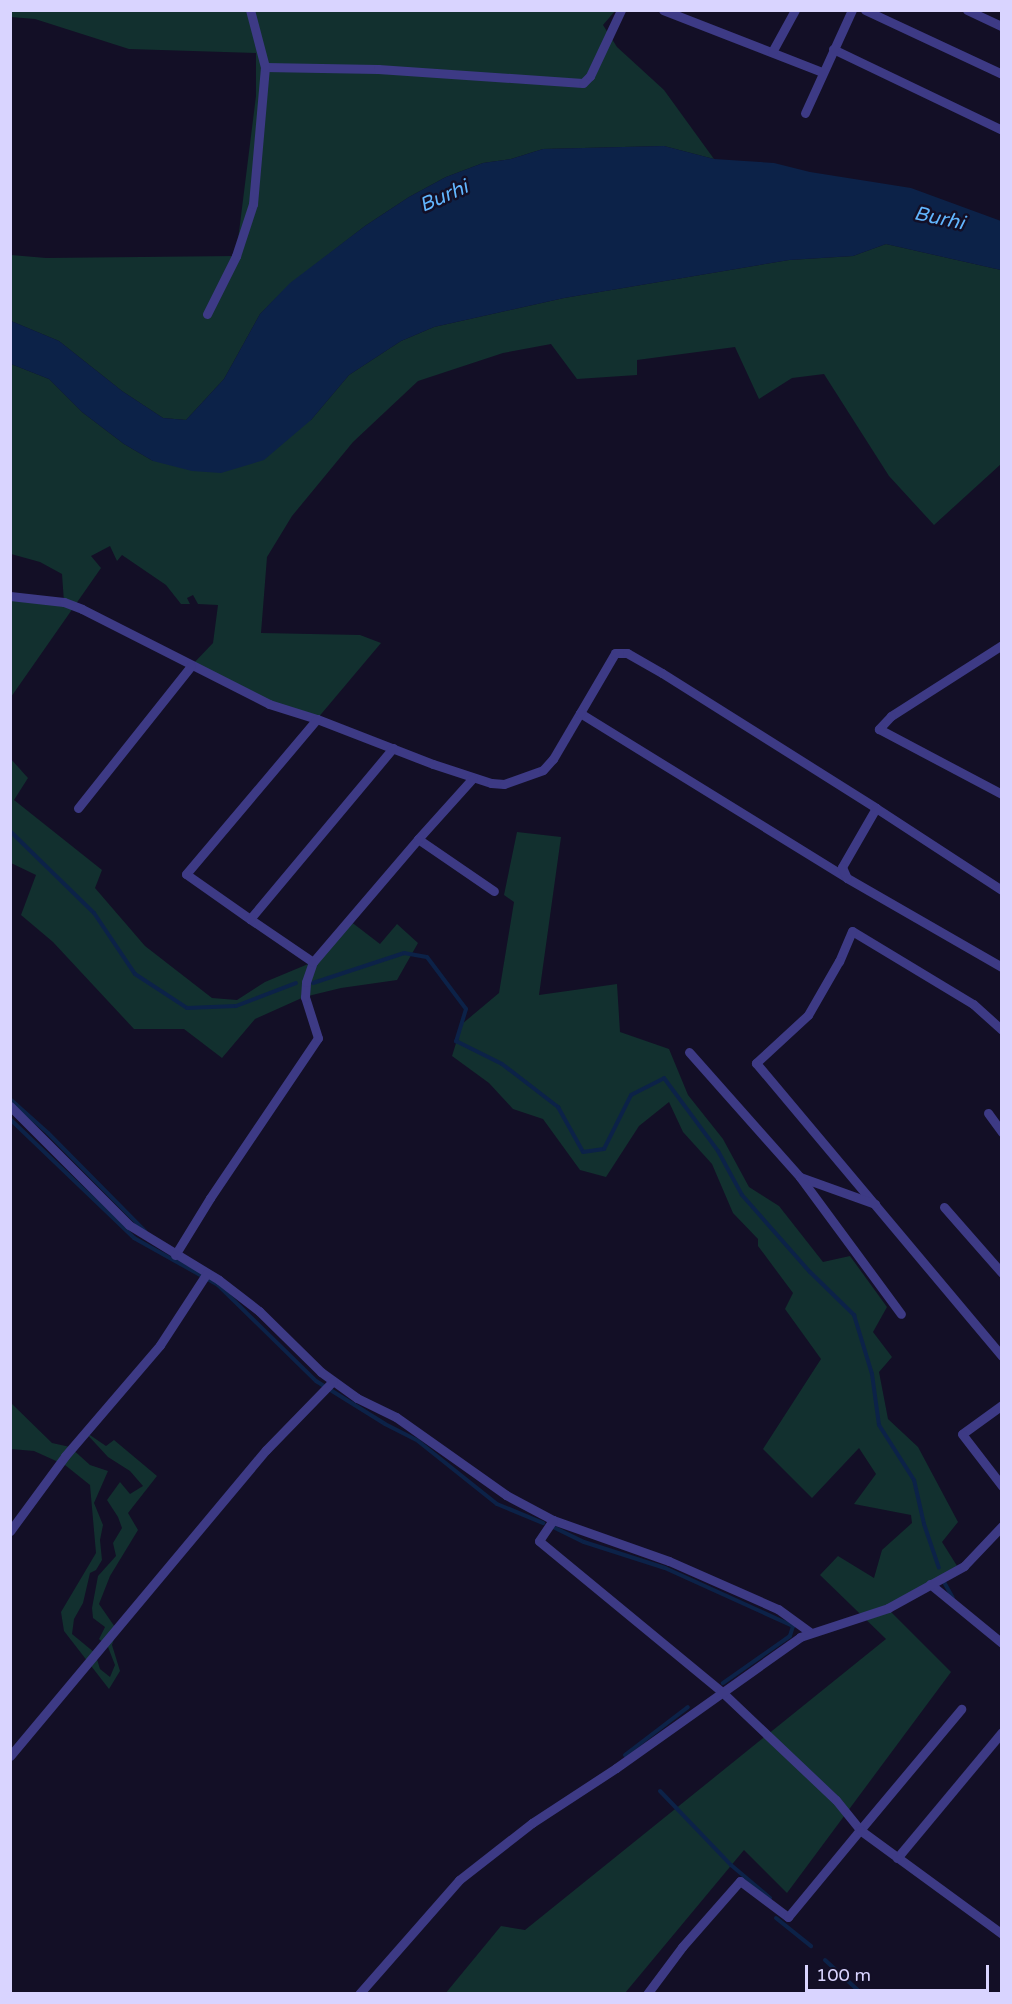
<!DOCTYPE html>
<style>
body{margin:0}
#map{position:relative;width:1012px;height:2004px;overflow:hidden;background:#130f26;font-family:"Varela Round",sans-serif}
div>[style]{position:absolute}
.green>*{inset:0;background:#12302f}
.water>*{inset:0;background:#0c2248}
.stream>*{height:4px;margin:-2px;padding:0 2px;transform-origin:2px;border-radius:2px;background:#0c2248}
.minor>*{height:9px;margin:-4.5px;padding:0 4.5px;transform-origin:4.5px;border-radius:4.5px;background:#3d3a85}
span{translate:-50% -50%;white-space:nowrap;text-align:center;line-height:1.15;-webkit-text-stroke:5px #130f26;paint-order:stroke}
.water-label{font-size:20px;color:#62b6ff;font-style:italic}
.frame{position:absolute;inset:0;border:12px solid #d9d4ff;pointer-events:none}
.scale{position:absolute;left:805px;top:1965px;width:184px;height:27px;box-sizing:border-box;border:3px solid #d9d4ff;border-top:0;padding-left:8px;font-size:18px;line-height:21px;white-space:nowrap;color:#d9d4ff;-webkit-text-stroke:4px #130f26;paint-order:stroke}
</style>
<div id="map">
<div class="green">
<i style="clip-path:polygon(11px 11px,615px 11px,603px 25px,617px 47px,664px 90px,714px 159px,664px 146px,543px 149px,511px 159px,483px 163px,446px 177px,409px 197px,365px 226px,290px 284px,260px 314px,224px 379px,186px 420px,163px 418px,122px 391px,59px 341px,11px 321px,11px 255px,46px 258px,236px 256px,256px 96px,256px 53px,129px 49px,35px 19px,11px 17px)"></i>
<i style="clip-path:polygon(886px 244px,1001px 270px,1001px 464px,934px 525px,889px 476px,824px 374px,792px 378px,759px 399px,735px 347px,637px 360px,637px 375px,577px 379px,551px 344px,503px 353px,418px 381px,353px 442px,292px 516px,267px 557px,261px 633px,360px 635px,381px 643px,317px 719px,284px 710px,191px 666px,213px 643px,218px 605px,198px 604px,193px 595px,187px 598px,190px 604px,181px 604px,166px 585px,122px 555px,117px 561px,110px 546px,91px 556px,101px 568px,11px 697px,12px 596px,64px 602px,62px 574px,40px 562px,11px 554px,11px 364px,49px 379px,82px 412px,124px 444px,153px 461px,311px 420px,349px 375px,401px 341px,434px 327px,564px 298px,789px 260px,853px 256px)"></i>
<i style="clip-path:polygon(10px 758px,28px 778px,14px 800px,102px 870px,95px 888px,145px 946px,212px 998px,237px 1000px,265px 982px,313px 962px,350px 921px,380px 944px,397px 924px,418px 943px,397px 980px,341px 988px,304px 997px,255px 1019px,222px 1058px,184px 1029px,134px 1029px,53px 942px,21px 915px,36px 875px,11px 863px)"></i>
<i style="clip-path:polygon(517px 832px,561px 837px,539px 995px,617px 984px,620px 1032px,669px 1049px,688px 1095px,723px 1139px,749px 1187px,779px 1206px,823px 1262px,850px 1256px,887px 1307px,873px 1332px,892px 1357px,879px 1372px,888px 1419px,918px 1447px,958px 1522px,942px 1542px,959px 1569px,888px 1609px,951px 1672px,787px 1893px,744px 1850px,625px 1993px,445px 1994px,501px 1926px,525px 1930px,886px 1639px,820px 1575px,838px 1556px,874px 1578px,882px 1550px,912px 1523px,911px 1515px,854px 1504px,876px 1474px,859px 1448px,812px 1498px,763px 1449px,821px 1359px,785px 1309px,793px 1293px,758px 1246px,758px 1239px,733px 1213px,712px 1164px,683px 1132px,669px 1102px,639px 1126px,606px 1177px,580px 1170px,543px 1119px,513px 1109px,489px 1083px,452px 1056px,462px 1024px,499px 993px,514px 902px,504px 895px)"></i>
<i style="clip-path:polygon(10px 1402px,52px 1443px,70px 1447px,90px 1465px,108px 1471px,94px 1503px,103px 1525px,100px 1540px,102px 1560px,96px 1570px,90px 1573px,83px 1603px,74px 1619px,72px 1634px,95px 1653px,100px 1669px,110px 1677px,115px 1665px,108px 1647px,99px 1639px,105px 1627px,93px 1618px,92px 1608px,98px 1576px,116px 1556px,113px 1543px,122px 1528px,118px 1517px,107px 1500px,120px 1482px,130px 1494px,143px 1486px,130px 1471px,108px 1457px,84px 1431px,106px 1446px,114px 1440px,157px 1476px,128px 1513px,138px 1530px,110px 1576px,99px 1604px,117px 1630px,112px 1645px,120px 1671px,109px 1689px,64px 1631px,61px 1612px,96px 1553px,90px 1485px,65px 1465px,34px 1451px,11px 1449px)"></i>
</div>
<div class="water">
<i style="clip-path:polygon(664px 146px,714px 159px,774px 163px,810px 172px,911px 188px,1001px 221px,1001px 270px,886px 244px,853px 256px,789px 260px,564px 298px,434px 327px,401px 341px,349px 375px,311px 420px,264px 460px,221px 473px,192px 471px,153px 461px,124px 444px,82px 412px,49px 379px,11px 364px,11px 321px,59px 341px,122px 391px,163px 418px,186px 420px,224px 379px,260px 314px,290px 283px,365px 226px,409px 197px,446px 177px,483px 163px,511px 159px,543px 149px)"></i>
</div>
<div class="stream">
<i style="left:10px;top:831px;width:117px;rotate:44.3deg"></i>
<i style="left:94px;top:913px;width:73px;rotate:56.1deg"></i>
<i style="left:135px;top:974px;width:62px;rotate:33.2deg"></i>
<i style="left:187px;top:1008px;width:49px;rotate:-2.3deg"></i>
<i style="left:236px;top:1006px;width:64px;rotate:-21deg"></i>
<i style="left:313px;top:983px;width:96px;rotate:-18.2deg"></i>
<i style="left:404px;top:953px;width:23px;rotate:10deg"></i>
<i style="left:427px;top:957px;width:65px;rotate:53.1deg"></i>
<i style="left:466px;top:1009px;width:34px;rotate:107deg"></i>
<i style="left:456px;top:1041px;width:51px;rotate:26.6deg"></i>
<i style="left:502px;top:1064px;width:71px;rotate:37.5deg"></i>
<i style="left:558px;top:1107px;width:51px;rotate:60.9deg"></i>
<i style="left:583px;top:1152px;width:21px;rotate:-8deg"></i>
<i style="left:604px;top:1149px;width:60px;rotate:-63.4deg"></i>
<i style="left:631px;top:1095px;width:37px;rotate:-27deg"></i>
<i style="left:664px;top:1078px;width:91px;rotate:53.5deg"></i>
<i style="left:718px;top:1151px;width:50px;rotate:61.4deg"></i>
<i style="left:742px;top:1195px;width:103px;rotate:48.6deg"></i>
<i style="left:810px;top:1272px;width:62px;rotate:44.3deg"></i>
<i style="left:854px;top:1315px;width:62px;rotate:73deg"></i>
<i style="left:872px;top:1374px;width:51px;rotate:82.2deg"></i>
<i style="left:879px;top:1425px;width:65px;rotate:57.5deg"></i>
<i style="left:914px;top:1480px;width:45px;rotate:77.2deg"></i>
<i style="left:924px;top:1524px;width:46px;rotate:71.2deg"></i>
<i style="left:10px;top:1099px;width:51px;rotate:41.8deg"></i>
<i style="left:48px;top:1133px;width:138px;rotate:45.3deg"></i>
<i style="left:10px;top:1119px;width:172px;rotate:43.8deg"></i>
<i style="left:134px;top:1238px;width:96px;rotate:29.2deg"></i>
<i style="left:218px;top:1285px;width:137px;rotate:44.4deg"></i>
<i style="left:316px;top:1381px;width:81px;rotate:31.9deg"></i>
<i style="left:385px;top:1424px;width:37px;rotate:27deg"></i>
<i style="left:418px;top:1441px;width:101px;rotate:38.6deg"></i>
<i style="left:497px;top:1504px;width:50px;rotate:22.4deg"></i>
<i style="left:553px;top:1527px;width:34px;rotate:26deg"></i>
<i style="left:584px;top:1542px;width:85px;rotate:17.8deg"></i>
<i style="left:665px;top:1568px;width:141px;rotate:24.4deg"></i>
<i style="left:793px;top:1626px;width:10px;rotate:107deg"></i>
<i style="left:790px;top:1636px;width:82px;rotate:145deg"></i>
<i style="left:944px;top:1582px;width:18px;rotate:61deg"></i>
<i style="left:625px;top:1755px;width:79px;rotate:-37.3deg"></i>
<i style="left:660px;top:1791px;width:103px;rotate:46.2deg"></i>
<i style="left:731px;top:1865px;width:51px;rotate:40.2deg"></i>
<i style="left:776px;top:1918px;width:45px;rotate:38.7deg"></i>
<i style="left:825px;top:1960px;width:50px;rotate:42.6deg"></i>
</div>
<div class="minor">
<i style="left:663px;top:10px;width:171px;rotate:21.3deg"></i>
<i style="left:865px;top:10px;width:151px;rotate:25deg"></i>
<i style="left:967px;top:10px;width:38px;rotate:25deg"></i>
<i style="left:833px;top:49px;width:187px;rotate:25.6deg"></i>
<i style="left:772px;top:52px;width:48px;rotate:-61.3deg"></i>
<i style="left:265px;top:67px;width:113px;rotate:1deg"></i>
<i style="left:378px;top:69px;width:205px;rotate:3.9deg"></i>
<i style="left:583px;top:83px;width:10px;rotate:-45deg"></i>
<i style="left:590px;top:76px;width:73px;rotate:-64.8deg"></i>
<i style="left:805px;top:113px;width:113px;rotate:-65.5deg"></i>
<i style="left:207px;top:314px;width:65px;rotate:-63.4deg"></i>
<i style="left:236px;top:256px;width:55px;rotate:-71.9deg"></i>
<i style="left:253px;top:204px;width:138px;rotate:-85deg"></i>
<i style="left:265px;top:67px;width:59px;rotate:-104.7deg"></i>
<i style="left:10px;top:596px;width:54px;rotate:6.3deg"></i>
<i style="left:64px;top:602px;width:19px;rotate:21deg"></i>
<i style="left:82px;top:609px;width:210px;rotate:26.9deg"></i>
<i style="left:269px;top:704px;width:50px;rotate:17.4deg"></i>
<i style="left:317px;top:719px;width:124px;rotate:21.2deg"></i>
<i style="left:433px;top:764px;width:61px;rotate:18.1deg"></i>
<i style="left:491px;top:783px;width:13px;rotate:4deg"></i>
<i style="left:504px;top:784px;width:41px;rotate:-19.7deg"></i>
<i style="left:543px;top:770px;width:15px;rotate:-48deg"></i>
<i style="left:553px;top:759px;width:53px;rotate:-59.6deg"></i>
<i style="left:580px;top:713px;width:314px;rotate:31.7deg"></i>
<i style="left:847px;top:878px;width:179px;rotate:29.9deg"></i>
<i style="left:1002px;top:645px;width:132px;rotate:147.4deg"></i>
<i style="left:891px;top:716px;width:18px;rotate:133deg"></i>
<i style="left:879px;top:729px;width:139px;rotate:27.9deg"></i>
<i style="left:580px;top:713px;width:69px;rotate:-59.7deg"></i>
<i style="left:615px;top:653px;width:12px"></i>
<i style="left:627px;top:653px;width:40px;rotate:29.7deg"></i>
<i style="left:662px;top:673px;width:253px;rotate:32.2deg"></i>
<i style="left:876px;top:808px;width:68px;rotate:120deg"></i>
<i style="left:842px;top:867px;width:12px;rotate:66deg"></i>
<i style="left:78px;top:808px;width:181px;rotate:-51.5deg"></i>
<i style="left:876px;top:808px;width:150px;rotate:33.1deg"></i>
<i style="left:418px;top:839px;width:92px;rotate:34.4deg"></i>
<i style="left:250px;top:919px;width:78px;rotate:-144.9deg"></i>
<i style="left:186px;top:874px;width:203px;rotate:-49.8deg"></i>
<i style="left:313px;top:962px;width:76px;rotate:-145.7deg"></i>
<i style="left:250px;top:919px;width:223px;rotate:-50.1deg"></i>
<i style="left:1002px;top:1030px;width:39px;rotate:-138deg"></i>
<i style="left:973px;top:1004px;width:141px;rotate:-148.9deg"></i>
<i style="left:852px;top:931px;width:33px;rotate:113deg"></i>
<i style="left:839px;top:961px;width:62px;rotate:119.9deg"></i>
<i style="left:808px;top:1015px;width:71px;rotate:137.3deg"></i>
<i style="left:756px;top:1063px;width:383px;rotate:50deg"></i>
<i style="left:689px;top:1052px;width:167px;rotate:48.4deg"></i>
<i style="left:800px;top:1177px;width:80px;rotate:19.8deg"></i>
<i style="left:10px;top:1106px;width:168px;rotate:45deg"></i>
<i style="left:129px;top:1225px;width:105px;rotate:31.4deg"></i>
<i style="left:219px;top:1280px;width:51px;rotate:37.8deg"></i>
<i style="left:259px;top:1311px;width:87px;rotate:44.5deg"></i>
<i style="left:321px;top:1372px;width:44px;rotate:35.8deg"></i>
<i style="left:357px;top:1398px;width:43px;rotate:26deg"></i>
<i style="left:396px;top:1417px;width:135px;rotate:35.3deg"></i>
<i style="left:506px;top:1495px;width:53px;rotate:28deg"></i>
<i style="left:553px;top:1520px;width:123px;rotate:19.5deg"></i>
<i style="left:669px;top:1561px;width:119px;rotate:23.8deg"></i>
<i style="left:778px;top:1609px;width:39px;rotate:36deg"></i>
<i style="left:988px;top:1113px;width:24px;rotate:54deg"></i>
<i style="left:800px;top:1177px;width:170px;rotate:53.6deg"></i>
<i style="left:944px;top:1207px;width:88px;rotate:48.7deg"></i>
<i style="left:175px;top:1255px;width:67px;rotate:-58.4deg"></i>
<i style="left:210px;top:1198px;width:193px;rotate:-56deg"></i>
<i style="left:318px;top:1038px;width:43px;rotate:-107.6deg"></i>
<i style="left:305px;top:997px;width:15px;rotate:-86deg"></i>
<i style="left:306px;top:982px;width:21px;rotate:-71deg"></i>
<i style="left:313px;top:962px;width:162px;rotate:-49.5deg"></i>
<i style="left:418px;top:839px;width:82px;rotate:-48deg"></i>
<i style="left:1002px;top:1405px;width:49px;rotate:144.1deg"></i>
<i style="left:962px;top:1434px;width:66px;rotate:52.4deg"></i>
<i style="left:553px;top:1520px;width:25px;rotate:124deg"></i>
<i style="left:539px;top:1541px;width:236px;rotate:39.5deg"></i>
<i style="left:721px;top:1691px;width:158px;rotate:43.5deg"></i>
<i style="left:836px;top:1800px;width:38px;rotate:51deg"></i>
<i style="left:860px;top:1830px;width:158px;rotate:-50.1deg"></i>
<i style="left:10px;top:1531px;width:93px;rotate:-53.7deg"></i>
<i style="left:65px;top:1456px;width:146px;rotate:-49.4deg"></i>
<i style="left:160px;top:1345px;width:86px;rotate:-56.9deg"></i>
<i style="left:930px;top:1584px;width:93px;rotate:39.3deg"></i>
<i style="left:10px;top:1756px;width:399px;rotate:-50.1deg"></i>
<i style="left:266px;top:1450px;width:96px;rotate:-45.8deg"></i>
<i style="left:897px;top:1858px;width:164px;rotate:-50.2deg"></i>
<i style="left:359px;top:1994px;width:152px;rotate:-48.7deg"></i>
<i style="left:459px;top:1880px;width:93px;rotate:-38deg"></i>
<i style="left:532px;top:1823px;width:100px;rotate:-33.2deg"></i>
<i style="left:616px;top:1768px;width:226px;rotate:-35.4deg"></i>
<i style="left:800px;top:1637px;width:93px;rotate:-18.2deg"></i>
<i style="left:888px;top:1608px;width:87px;rotate:-28.9deg"></i>
<i style="left:964px;top:1566px;width:55px;rotate:-46.5deg"></i>
<i style="left:647px;top:1994px;width:59px;rotate:-53.3deg"></i>
<i style="left:682px;top:1947px;width:88px;rotate:-48.7deg"></i>
<i style="left:740px;top:1881px;width:60px;rotate:36.9deg"></i>
<i style="left:788px;top:1917px;width:113px;rotate:-50.4deg"></i>
<i style="left:860px;top:1830px;width:176px;rotate:36.2deg"></i>
</div>
<div class="water-label">
<span style="left:444px;top:197px;rotate:-24deg">Burhi</span>
<span style="left:939px;top:219px;rotate:12deg">Burhi</span>
</div>
<div class="frame"></div>
<div class="scale">100 m</div>
</div>
